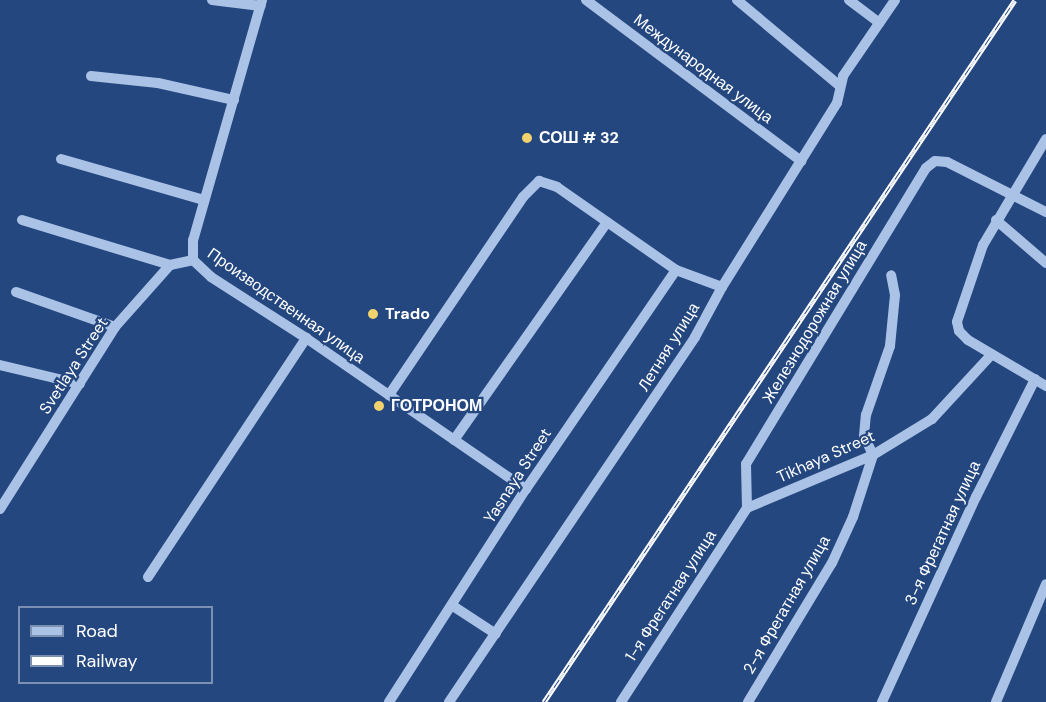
<!DOCTYPE html>
<meta charset="utf-8">
<style>
body{margin:0}
#map{position:relative;width:1046px;height:702px;overflow:hidden;background:#24477f;font-family:"DM Sans",sans-serif}
div>[style]{position:absolute}
.minor>*{height:10px;margin:-5px;padding:0 5px;transform-origin:5px;border-radius:5px;background:#aac2e6}
.rail>*{height:5px;margin-top:-2.5px;transform-origin:0;background:repeating-linear-gradient(90deg,#24477f 0 9px,#fff 0 18px);box-sizing:border-box;border-block:2px solid #fff}
.dots>*{width:16px;height:16px;translate:-50% -50%;box-sizing:border-box;border:3px solid #24477f;border-radius:50%}
span{translate:-50% -50%;white-space:nowrap;text-align:center;line-height:1.15;-webkit-text-stroke:4.5px #24477f;paint-order:stroke}
.street-label{font-size:16px;color:#fff}
.poi-label{font-size:16px;color:#fff;font-weight:700}
.left{translate:0 -50%;text-align:left}
.legend{position:absolute;left:18px;top:606px;width:195px;height:78px;box-sizing:border-box;background:#24477f;border:2px solid #7c91b2;margin:0;padding:8px 10px;list-style:none;font-size:18px;color:#fff}
.legend li{display:flex;align-items:center;gap:12px;height:30px}
.legend b{width:30px;border:2px solid #7c91b2}
</style>
<div id="map">
<div class="minor">
<i style="left:212px;top:0;width:49px;rotate:7deg"></i>
<i style="left:262px;top:0;width:250px;rotate:106deg"></i>
<i style="left:193px;top:240px;width:20px;rotate:90deg"></i>
<i style="left:193px;top:260px;width:25px;rotate:43deg"></i>
<i style="left:211px;top:277px;width:113px;rotate:32.7deg"></i>
<i style="left:306px;top:338px;width:267px;rotate:34.5deg"></i>
<i style="left:586px;top:0;width:269px;rotate:36.8deg"></i>
<i style="left:737px;top:0;width:134px;rotate:39.9deg"></i>
<i style="left:849px;top:0;width:38px;rotate:37deg"></i>
<i style="left:91px;top:76px;width:67px;rotate:6deg"></i>
<i style="left:158px;top:83px;width:78px;rotate:12.6deg"></i>
<i style="left:1046px;top:139px;width:123px;rotate:120.7deg"></i>
<i style="left:983px;top:245px;width:81px;rotate:108.7deg"></i>
<i style="left:957px;top:322px;width:9px;rotate:77deg"></i>
<i style="left:959px;top:331px;width:13px;rotate:45deg"></i>
<i style="left:968px;top:340px;width:91px;rotate:30.5deg"></i>
<i style="left:61px;top:159px;width:149px;rotate:16deg"></i>
<i style="left:22px;top:220px;width:155px;rotate:16.9deg"></i>
<i style="left:996px;top:220px;width:66px;rotate:40.7deg"></i>
<i style="left:16px;top:292px;width:105px;rotate:19.5deg"></i>
<i style="left:0;top:365px;width:82px;rotate:13.4deg"></i>
<i style="left:389px;top:395px;width:239px;rotate:-55.9deg"></i>
<i style="left:523px;top:197px;width:23px;rotate:-45deg"></i>
<i style="left:539px;top:181px;width:19px;rotate:18deg"></i>
<i style="left:557px;top:187px;width:145px;rotate:34.9deg"></i>
<i style="left:676px;top:270px;width:49px;rotate:20.3deg"></i>
<i style="left:454px;top:440px;width:266px;rotate:-54.9deg"></i>
<i style="left:747px;top:508px;width:44px;rotate:-91.3deg"></i>
<i style="left:746px;top:464px;width:346px;rotate:-58.7deg"></i>
<i style="left:926px;top:168px;width:11px;rotate:-38deg"></i>
<i style="left:935px;top:161px;width:12px;rotate:5deg"></i>
<i style="left:947px;top:162px;width:111px;rotate:26.8deg"></i>
<i style="left:747px;top:508px;width:137px;rotate:-22.8deg"></i>
<i style="left:873px;top:455px;width:69px;rotate:-31.4deg"></i>
<i style="left:932px;top:419px;width:88px;rotate:-47.3deg"></i>
<i style="left:0;top:509px;width:215px;rotate:-57.7deg"></i>
<i style="left:115px;top:327px;width:83px;rotate:-48.4deg"></i>
<i style="left:170px;top:265px;width:24px;rotate:-12deg"></i>
<i style="left:148px;top:577px;width:287px;rotate:-56.5deg"></i>
<i style="left:453px;top:606px;width:51px;rotate:33.1deg"></i>
<i style="left:389px;top:702px;width:253px;rotate:-57.3deg"></i>
<i style="left:526px;top:489px;width:265px;rotate:-55.6deg"></i>
<i style="left:449px;top:702px;width:440px;rotate:-56deg"></i>
<i style="left:695px;top:337px;width:57px;rotate:-61.6deg"></i>
<i style="left:722px;top:287px;width:217px;rotate:-58deg"></i>
<i style="left:837px;top:103px;width:28px;rotate:-77deg"></i>
<i style="left:843px;top:76px;width:92px;rotate:-55.6deg"></i>
<i style="left:621px;top:702px;width:231px;rotate:-57deg"></i>
<i style="left:748px;top:702px;width:162px;rotate:-58.9deg"></i>
<i style="left:832px;top:563px;width:51px;rotate:-65.5deg"></i>
<i style="left:853px;top:517px;width:65px;rotate:-72.1deg"></i>
<i style="left:873px;top:455px;width:21px;rotate:-115deg"></i>
<i style="left:864px;top:436px;width:21px;rotate:-85deg"></i>
<i style="left:866px;top:415px;width:73px;rotate:-70.8deg"></i>
<i style="left:890px;top:346px;width:51px;rotate:-84.4deg"></i>
<i style="left:895px;top:295px;width:20px;rotate:-101deg"></i>
<i style="left:882px;top:702px;width:226px;rotate:-65.4deg"></i>
<i style="left:976px;top:497px;width:132px;rotate:-63.4deg"></i>
<i style="left:996px;top:702px;width:128px;rotate:-67deg"></i>
</div>
<div class="rail">
<i style="left:544px;top:702px;width:845px;rotate:-56.14deg"></i>
</div>
<div class="dots">
<i style="left:527px;top:138px;background:#f1d26d"></i>
<i style="left:373px;top:314px;background:#f1d26d"></i>
<i style="left:379px;top:406px;background:#f1d26d"></i>
</div>
<div class="street-label">
<span style="left:703px;top:69px;rotate:37deg">Международная улица</span>
<span style="left:286px;top:306px;rotate:35deg">Производственная улица</span>
<span style="left:815px;top:322px;rotate:-59deg">Железнодорожная улица</span>
<span style="left:669px;top:347px;rotate:-58deg">Летняя улица</span>
<span style="left:74px;top:366px;rotate:-57deg">Svetlaya Street</span>
<span style="left:826px;top:457px;rotate:-24deg">Tikhaya Street</span>
<span style="left:518px;top:476px;rotate:-57deg">Yasnaya Street</span>
<span style="left:943px;top:533px;rotate:-65deg">3-я Фрегатная улица</span>
<span style="left:671px;top:596px;rotate:-57deg">1-я Фрегатная улица</span>
<span style="left:787px;top:605px;rotate:-60deg">2-я Фрегатная улица</span>
</div>
<div class="poi-label">
<span class="left" style="left:539px;top:138px">СОШ # 32</span>
<span class="left" style="left:385px;top:314px">Trado</span>
<span class="left" style="left:391px;top:406px">ГОТРОНОМ</span>
</div>
<ul class="legend">
<li><b style="height:8px;background:#aac2e6"></b>Road</li>
<li><b style="height:8px;background:#fff"></b>Railway</li>
</ul>
</div>
